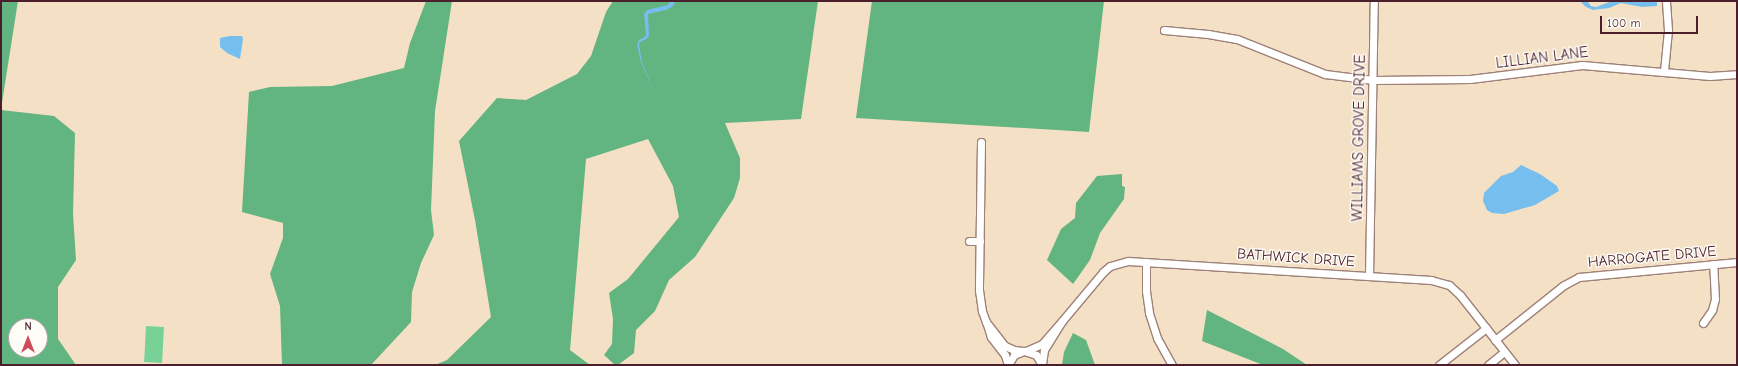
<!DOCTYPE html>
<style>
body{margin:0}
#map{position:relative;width:1738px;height:366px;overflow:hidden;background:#f4e0c5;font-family:"Comic Neue",sans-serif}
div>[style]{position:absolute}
.green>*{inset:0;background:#78d298;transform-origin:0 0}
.forest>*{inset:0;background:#62b480}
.water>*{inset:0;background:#76beee}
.roads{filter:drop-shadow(1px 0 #9f8078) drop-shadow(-1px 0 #9f8078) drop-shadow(0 1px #9f8078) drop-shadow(0 -1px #9f8078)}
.minor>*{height:7px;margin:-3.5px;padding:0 3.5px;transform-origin:3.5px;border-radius:3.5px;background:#fff}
span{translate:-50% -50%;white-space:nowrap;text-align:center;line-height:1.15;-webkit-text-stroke:3px #fdfcf7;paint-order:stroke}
.street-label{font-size:15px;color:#4a1f2b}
.frame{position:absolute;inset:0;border:2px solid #4a1f2b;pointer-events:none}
.north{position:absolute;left:8px;top:318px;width:40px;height:40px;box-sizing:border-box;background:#fdfcf7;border:1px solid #b5a4a5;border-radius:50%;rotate:0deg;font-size:11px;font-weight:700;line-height:16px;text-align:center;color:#4a1f2b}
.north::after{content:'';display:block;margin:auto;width:14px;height:18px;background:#d1495b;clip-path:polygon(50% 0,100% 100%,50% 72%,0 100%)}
.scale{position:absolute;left:1600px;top:16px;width:98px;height:18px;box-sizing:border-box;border:2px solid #4a1f2b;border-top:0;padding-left:5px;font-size:12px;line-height:14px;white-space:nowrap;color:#4a1f2b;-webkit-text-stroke:3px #fdfcf7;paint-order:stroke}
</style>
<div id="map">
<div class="green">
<i style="left:146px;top:326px;width:18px;height:36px;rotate:3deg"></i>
</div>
<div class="forest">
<i style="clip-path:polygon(1px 1px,18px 1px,1px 109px)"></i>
<i style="clip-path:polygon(426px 1px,452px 1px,435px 111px,431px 210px,434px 235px,421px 263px,412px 292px,411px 322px,371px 365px,282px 365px,280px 306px,270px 274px,283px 238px,283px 223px,242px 212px,249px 92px,270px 87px,332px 86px,404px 68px,410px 43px)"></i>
<i style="clip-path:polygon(613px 1px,818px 1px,801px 119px,725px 123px,740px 158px,740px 178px,734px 198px,695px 257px,669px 280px,655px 311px,636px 330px,634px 353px,618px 365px,615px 365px,604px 355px,612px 344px,613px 319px,609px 293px,628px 279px,679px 217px,673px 186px,648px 139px,586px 159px,570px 350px,590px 365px,435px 365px,447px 360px,491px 317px,475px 220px,459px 141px,497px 98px,526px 100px,577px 74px,591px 56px,606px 12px)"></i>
<i style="clip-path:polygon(872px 1px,1104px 1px,1089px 132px,856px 118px)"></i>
<i style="clip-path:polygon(evenodd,1px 110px,54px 116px,75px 133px,73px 214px,76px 260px,58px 287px,58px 339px,76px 365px,1px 365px,1px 110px,16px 326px,40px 326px,40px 350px,16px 350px,16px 326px)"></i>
<i style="clip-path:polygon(1122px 174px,1122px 186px,1125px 187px,1124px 199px,1100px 233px,1090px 260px,1073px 284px,1047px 260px,1061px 229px,1075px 218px,1076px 203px,1097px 176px)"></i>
<i style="clip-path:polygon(1207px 310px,1283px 349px,1307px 365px,1263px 365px,1202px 341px)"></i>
<i style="clip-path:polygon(1073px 333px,1086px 340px,1095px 365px,1062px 365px,1064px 352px)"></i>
</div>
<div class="water">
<i style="clip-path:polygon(670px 1px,676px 1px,672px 7px,666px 10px,648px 14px,649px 36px,646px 39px,640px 42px,639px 45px,642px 62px,656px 97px,641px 62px,637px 45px,639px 40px,645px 37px,646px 34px,644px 14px,647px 10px,668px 5px)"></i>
<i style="clip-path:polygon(1580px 1px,1587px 1px,1591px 6px,1596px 7px,1612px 1px,1657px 1px,1657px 6px,1642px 7px,1621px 3px,1609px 8px,1593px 10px,1586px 7px)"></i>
<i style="clip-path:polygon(230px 36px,242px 36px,243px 39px,240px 59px,227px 53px,220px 47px,220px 38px)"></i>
<i style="clip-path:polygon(1521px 165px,1540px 174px,1557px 186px,1559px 191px,1535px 205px,1504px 214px,1492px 213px,1487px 210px,1483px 201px,1484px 193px,1501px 176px,1513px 172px)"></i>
</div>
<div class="roads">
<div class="minor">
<i style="left:1164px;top:30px;width:44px;rotate:5.2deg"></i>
<i style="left:1208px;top:34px;width:29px;rotate:10deg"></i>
<i style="left:1237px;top:39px;width:95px;rotate:21.7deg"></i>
<i style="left:1325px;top:74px;width:49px;rotate:7deg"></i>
<i style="left:1374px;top:80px;width:96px;rotate:-0.6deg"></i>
<i style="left:1470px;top:79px;width:113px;rotate:-7.1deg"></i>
<i style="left:1582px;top:65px;width:128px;rotate:4.9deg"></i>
<i style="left:1710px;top:76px;width:27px;rotate:-4deg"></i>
<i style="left:1664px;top:71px;width:41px;rotate:-84.4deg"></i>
<i style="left:1668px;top:30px;width:29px;rotate:-94deg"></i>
<i style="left:981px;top:142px;width:148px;rotate:90.8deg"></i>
<i style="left:979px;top:290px;width:21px;rotate:82deg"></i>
<i style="left:982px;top:311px;width:12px;rotate:70deg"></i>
<i style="left:969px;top:241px;width:11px"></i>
<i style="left:1146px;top:262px;width:29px;rotate:90deg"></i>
<i style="left:1146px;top:291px;width:22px;rotate:82deg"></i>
<i style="left:1149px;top:313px;width:26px;rotate:72deg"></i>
<i style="left:1157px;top:338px;width:31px;rotate:61deg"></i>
<i style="left:1369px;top:276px;width:275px;rotate:-89deg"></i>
<i style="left:1062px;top:321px;width:64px;rotate:-50.1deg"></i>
<i style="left:1103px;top:272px;width:9px;rotate:-41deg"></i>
<i style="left:1110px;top:266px;width:19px;rotate:-16deg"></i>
<i style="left:1128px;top:261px;width:304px;rotate:3.6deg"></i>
<i style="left:1431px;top:280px;width:19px;rotate:16deg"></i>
<i style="left:1449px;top:285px;width:15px;rotate:42deg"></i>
<i style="left:1460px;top:295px;width:89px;rotate:51.8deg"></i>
<i style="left:1703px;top:323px;width:16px;rotate:-55deg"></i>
<i style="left:1712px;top:310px;width:11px;rotate:-75deg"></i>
<i style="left:1715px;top:299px;width:35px;rotate:-93deg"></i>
<i style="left:1495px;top:340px;width:88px;rotate:-38.6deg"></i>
<i style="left:1564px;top:285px;width:17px;rotate:-28deg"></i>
<i style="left:1579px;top:277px;width:159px;rotate:-5.4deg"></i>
<i style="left:1026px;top:351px;width:17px;rotate:-24deg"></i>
<i style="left:1042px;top:344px;width:30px;rotate:-49deg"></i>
<i style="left:1062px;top:321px;width:34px;rotate:122deg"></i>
<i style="left:1044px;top:350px;width:15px;rotate:98deg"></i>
<i style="left:1008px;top:365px;width:10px;rotate:-107deg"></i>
<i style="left:1005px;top:355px;width:23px;rotate:-128deg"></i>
<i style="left:991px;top:337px;width:16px;rotate:-108deg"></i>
<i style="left:986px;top:322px;width:31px;rotate:52deg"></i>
<i style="left:1005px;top:346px;width:10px;rotate:24deg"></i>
<i style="left:1014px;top:350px;width:9px;rotate:6deg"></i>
<i style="left:1008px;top:365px;width:12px;rotate:-59deg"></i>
<i style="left:1014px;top:355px;width:11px;rotate:-22deg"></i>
<i style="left:1024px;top:351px;width:13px;rotate:18deg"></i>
<i style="left:1036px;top:355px;width:9px;rotate:58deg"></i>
<i style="left:1439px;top:365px;width:60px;rotate:-38.2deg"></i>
<i style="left:1488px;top:365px;width:21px;rotate:-39deg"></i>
</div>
</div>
<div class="street-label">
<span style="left:1542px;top:58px;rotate:-7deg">LILLIAN LANE</span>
<span style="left:1359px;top:138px;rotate:-89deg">WILLIAMS GROVE DRIVE</span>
<span style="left:1652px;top:257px;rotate:-5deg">HARROGATE DRIVE</span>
<span style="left:1296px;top:258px;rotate:4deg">BATHWICK DRIVE</span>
</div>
<div class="frame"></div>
<div class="north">N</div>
<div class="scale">100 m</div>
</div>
